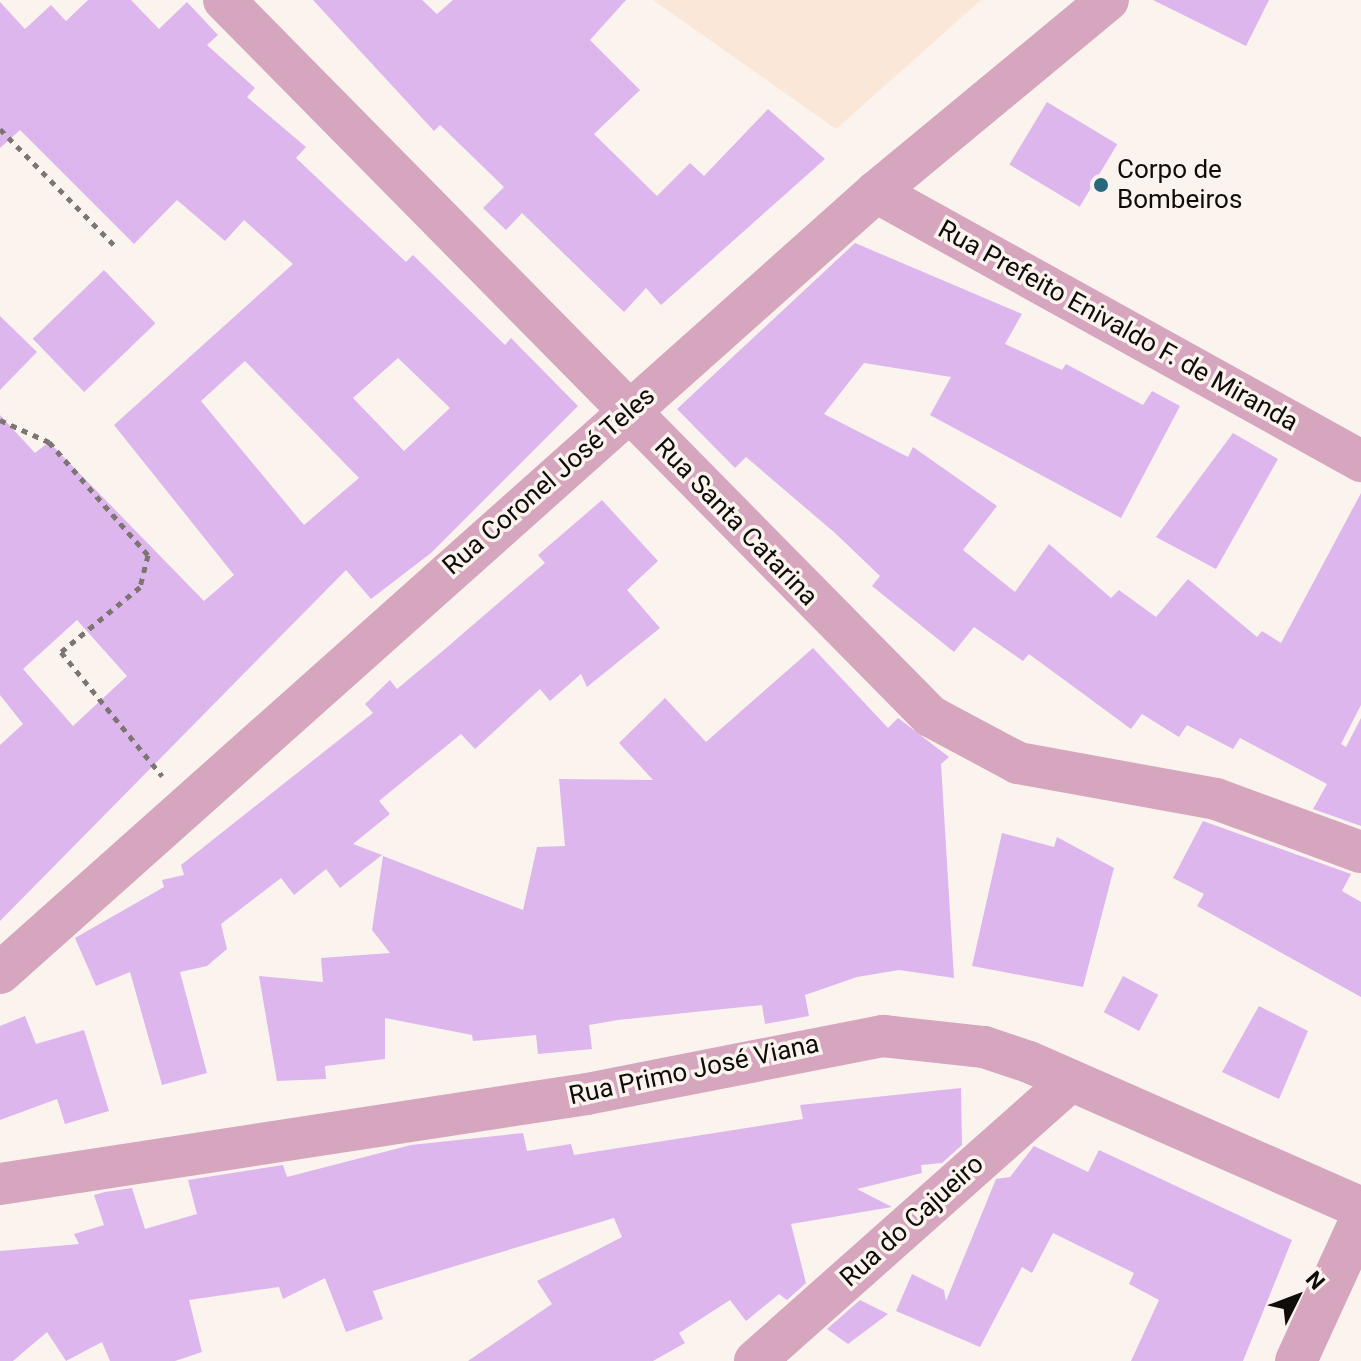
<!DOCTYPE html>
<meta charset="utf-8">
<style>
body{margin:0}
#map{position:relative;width:1361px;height:1361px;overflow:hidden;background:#fbf3ee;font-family:Roboto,sans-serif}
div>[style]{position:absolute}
.industrial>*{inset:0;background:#fbe7d8}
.building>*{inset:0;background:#ddb6ed;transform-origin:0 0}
.path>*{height:5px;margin-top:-2.5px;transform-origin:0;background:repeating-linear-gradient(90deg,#7c7673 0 6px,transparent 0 12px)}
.street>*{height:42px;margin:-21px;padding:0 21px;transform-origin:21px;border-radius:21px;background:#d6a5be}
.dots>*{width:22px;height:22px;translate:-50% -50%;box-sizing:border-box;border:4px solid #fbf3ee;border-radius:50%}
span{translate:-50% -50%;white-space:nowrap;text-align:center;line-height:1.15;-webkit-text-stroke:7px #fbf3ee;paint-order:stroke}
.poi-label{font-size:26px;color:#0f0c0a}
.left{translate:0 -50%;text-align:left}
.street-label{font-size:26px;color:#0f0c0a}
.north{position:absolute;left:1257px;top:1257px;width:80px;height:80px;-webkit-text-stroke:6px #fbf3ee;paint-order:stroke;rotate:48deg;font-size:22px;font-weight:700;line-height:32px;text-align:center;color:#0f0c0a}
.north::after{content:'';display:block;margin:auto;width:28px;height:36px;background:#0f0c0a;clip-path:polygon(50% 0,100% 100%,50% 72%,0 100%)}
</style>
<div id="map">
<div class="industrial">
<i style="clip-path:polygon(653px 0,981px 0,836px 129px)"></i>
</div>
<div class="building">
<i style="clip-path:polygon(evenodd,88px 0,131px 0,159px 29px,187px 2px,218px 35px,207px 45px,255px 88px,247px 97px,306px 147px,296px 158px,406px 262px,413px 255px,505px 345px,511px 338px,578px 406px,431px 553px,371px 599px,346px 570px,0 921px,0 745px,23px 724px,0 695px,0 415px,35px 453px,49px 442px,204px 601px,234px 575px,114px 425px,293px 264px,244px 220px,225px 241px,177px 200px,134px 244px,20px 130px,0 148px,0 2px,25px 29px,51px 5px,66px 21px,88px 0,398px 358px,450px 408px,404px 451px,353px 398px,398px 358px,88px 0,245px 361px,359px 478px,304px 525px,201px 401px,245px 361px,88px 0,77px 620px,127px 676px,73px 726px,23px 669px,77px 620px)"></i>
<i style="clip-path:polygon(313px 0,422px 0,437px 14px,453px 0,626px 0,590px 40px,640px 90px,594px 134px,657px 196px,690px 163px,704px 176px,768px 109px,825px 159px,661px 305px,646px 288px,624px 312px,522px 213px,506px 230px,483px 208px,504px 187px,440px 125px,434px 131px)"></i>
<i style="clip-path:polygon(1153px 0,1269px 0,1246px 46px)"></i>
<i style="left:1047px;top:102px;width:82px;height:73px;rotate:31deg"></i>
<i style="clip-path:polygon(855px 243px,1022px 314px,1005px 344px,1062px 370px,1066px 364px,1143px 405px,1152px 391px,1180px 406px,1121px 518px,930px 415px,951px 377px,864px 363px,824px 414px,908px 457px,913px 447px,997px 506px,963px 550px,1015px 592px,1049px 544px,1111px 598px,1119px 590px,1156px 617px,1188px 579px,1257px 637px,1262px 631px,1281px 643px,1361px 493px,1361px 705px,1341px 744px,1346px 747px,1361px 718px,1361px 826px,1313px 809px,1327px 784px,1240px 738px,1233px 749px,1187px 725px,1179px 737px,1142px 714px,1131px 729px,1029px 654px,1023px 661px,974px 627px,954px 652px,872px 586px,880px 576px,835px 533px,746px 457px,735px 468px,677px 409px)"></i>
<i style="left:104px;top:270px;width:74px;height:99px;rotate:46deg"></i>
<i style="clip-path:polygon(0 316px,37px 352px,0 390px)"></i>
<i style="clip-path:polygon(1233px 433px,1278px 459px,1216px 569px,1156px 537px)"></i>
<i style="clip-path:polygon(602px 500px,658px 561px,627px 590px,660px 628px,587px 687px,581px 674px,550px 701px,540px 689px,475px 749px,461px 734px,379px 801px,390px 814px,353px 844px,382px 855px,340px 888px,326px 869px,294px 895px,281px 878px,221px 924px,227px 949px,207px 966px,180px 972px,207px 1073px,162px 1085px,130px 972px,96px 986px,75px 938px,164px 887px,162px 880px,184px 875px,181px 865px,373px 713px,365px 704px,390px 680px,397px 689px,445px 649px,545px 563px,538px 555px)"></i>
<i style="clip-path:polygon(813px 648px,888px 728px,898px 718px,949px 757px,941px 764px,954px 978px,899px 970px,857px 977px,805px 995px,809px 1016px,765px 1024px,762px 1005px,618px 1020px,589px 1025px,592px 1049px,538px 1054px,536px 1035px,473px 1041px,472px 1035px,385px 1018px,385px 1059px,325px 1066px,326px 1079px,277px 1081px,259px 976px,323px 982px,321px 958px,390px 953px,372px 930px,383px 856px,523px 910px,537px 847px,565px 846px,559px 779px,653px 780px,619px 743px,665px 698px,706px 742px)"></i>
<i style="clip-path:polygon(1203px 821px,1351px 874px,1342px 891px,1361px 902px,1361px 997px,1197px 906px,1204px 894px,1173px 878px)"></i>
<i style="clip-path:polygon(1002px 833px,1054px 847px,1057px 837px,1114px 868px,1083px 987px,972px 966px)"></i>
<i style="left:1123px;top:976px;width:40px;height:41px;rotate:28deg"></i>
<i style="clip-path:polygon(1259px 1006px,1308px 1031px,1279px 1099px,1222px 1072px)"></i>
<i style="clip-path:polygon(25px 1016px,36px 1044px,84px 1030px,109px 1111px,65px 1124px,57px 1099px,0 1120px,0 1026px)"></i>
<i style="clip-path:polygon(961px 1088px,962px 1145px,942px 1163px,921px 1165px,922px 1173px,857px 1189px,892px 1207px,791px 1224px,806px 1283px,787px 1300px,779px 1294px,746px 1321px,730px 1300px,679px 1333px,685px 1343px,653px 1361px,468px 1361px,552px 1304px,537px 1281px,622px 1237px,614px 1218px,373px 1291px,383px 1319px,346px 1332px,325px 1278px,283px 1299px,279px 1287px,189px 1300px,202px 1352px,175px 1361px,110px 1361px,102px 1342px,66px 1361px,47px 1332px,13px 1361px,0 1361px,0 1251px,79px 1244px,74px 1234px,104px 1225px,94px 1195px,105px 1192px,132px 1188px,145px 1229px,197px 1214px,188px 1180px,283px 1165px,287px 1177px,411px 1145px,523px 1133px,527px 1151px,571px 1144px,574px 1155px,803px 1119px,800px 1105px)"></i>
<i style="clip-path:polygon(1034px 1146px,1088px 1172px,1099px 1150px,1292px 1240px,1243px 1361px,1131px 1361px,1159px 1300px,1129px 1284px,1134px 1273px,1053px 1233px,1032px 1273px,1022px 1267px,980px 1347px,896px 1311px,912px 1274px,944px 1290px,946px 1301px,996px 1179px,1010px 1177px)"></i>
<i style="clip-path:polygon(860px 1300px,888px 1314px,848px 1344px,827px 1329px)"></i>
</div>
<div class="path">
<i style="left:0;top:129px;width:163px;rotate:45.5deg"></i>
<i style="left:0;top:420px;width:54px;rotate:24.2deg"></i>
<i style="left:49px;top:442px;width:150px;rotate:48.8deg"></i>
<i style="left:148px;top:555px;width:33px;rotate:104deg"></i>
<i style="left:140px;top:587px;width:102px;rotate:140.6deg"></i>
<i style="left:61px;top:652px;width:160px;rotate:50.8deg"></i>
</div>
<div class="street">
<i style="left:224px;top:0;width:1006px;rotate:45.4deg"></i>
<i style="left:930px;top:716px;width:100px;rotate:28.1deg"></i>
<i style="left:1018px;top:763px;width:201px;rotate:10.3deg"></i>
<i style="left:1216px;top:799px;width:154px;rotate:20.1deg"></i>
<i style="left:876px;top:192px;width:555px;rotate:29.01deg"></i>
<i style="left:0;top:973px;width:1174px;rotate:-41.72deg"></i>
<i style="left:876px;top:192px;width:301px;rotate:-39.6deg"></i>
<i style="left:0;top:1184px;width:594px;rotate:-8.72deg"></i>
<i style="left:587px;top:1094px;width:302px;rotate:-11.1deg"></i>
<i style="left:883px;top:1036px;width:102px;rotate:6.2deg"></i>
<i style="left:984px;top:1047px;width:47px;rotate:18.4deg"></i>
<i style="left:1029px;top:1062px;width:363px;rotate:23.7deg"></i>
<i style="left:755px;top:1361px;width:420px;rotate:-41.6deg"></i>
<i style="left:1296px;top:1361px;width:156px;rotate:-65.4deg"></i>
</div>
<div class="dots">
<i style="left:1101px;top:185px;background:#29697e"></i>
</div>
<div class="poi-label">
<span class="left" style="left:1117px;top:185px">Corpo de<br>Bombeiros</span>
</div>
<div class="street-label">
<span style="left:1118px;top:326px;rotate:29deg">Rua Prefeito Enivaldo F. de Miranda</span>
<span style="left:549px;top:481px;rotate:-41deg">Rua Coronel José Teles</span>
<span style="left:736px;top:522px;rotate:46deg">Rua Santa Catarina</span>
<span style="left:694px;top:1070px;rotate:-12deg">Rua Primo José Viana</span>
<span style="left:912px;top:1221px;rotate:-42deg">Rua do Cajueiro</span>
</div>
<div class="north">N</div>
</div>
